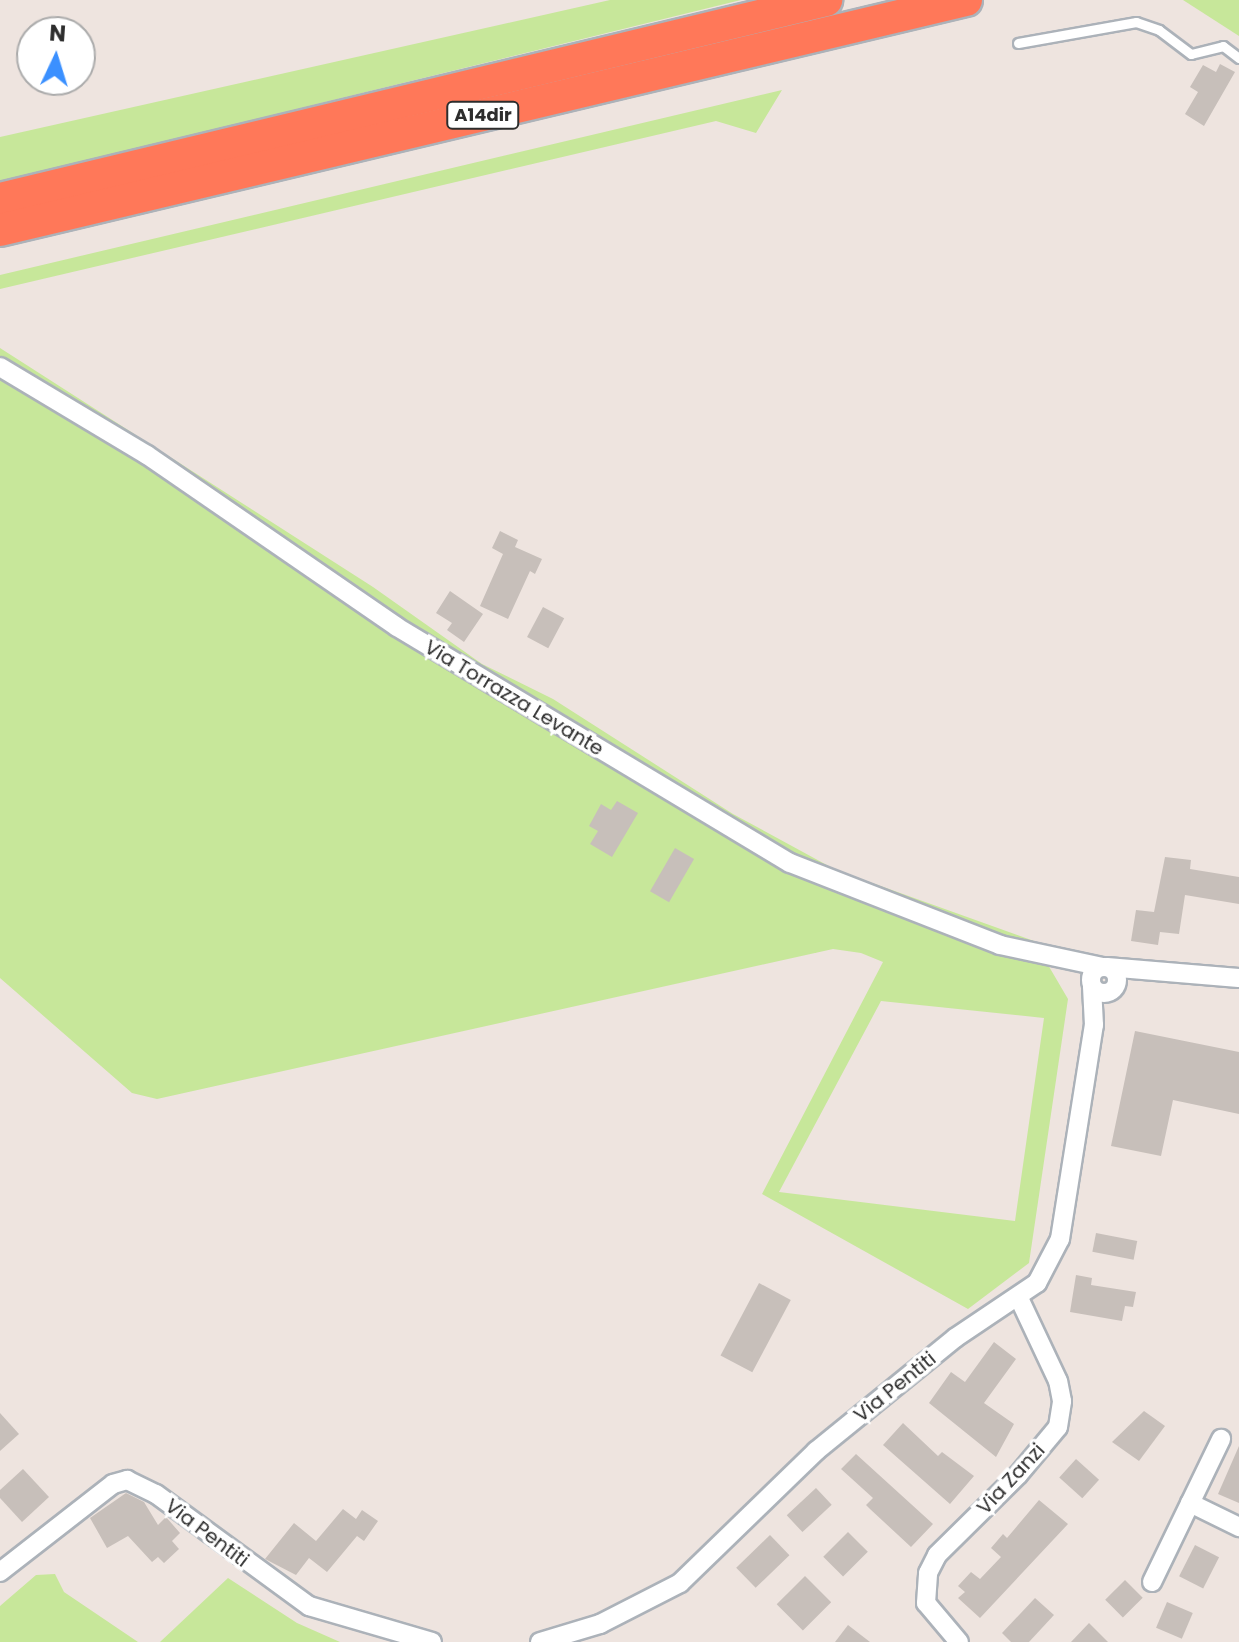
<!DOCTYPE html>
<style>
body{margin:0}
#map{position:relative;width:1239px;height:1642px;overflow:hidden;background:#eee4df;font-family:Poppins,sans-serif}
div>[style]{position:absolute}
.green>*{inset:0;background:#c7e79a}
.building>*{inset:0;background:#c7bfba;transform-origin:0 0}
.roads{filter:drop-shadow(2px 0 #acb2b9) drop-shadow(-2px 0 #acb2b9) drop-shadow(0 2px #acb2b9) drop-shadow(0 -2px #acb2b9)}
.lane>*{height:9px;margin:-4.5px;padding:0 4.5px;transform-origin:4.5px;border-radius:4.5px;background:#fff}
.street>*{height:18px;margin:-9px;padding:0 9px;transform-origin:9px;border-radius:9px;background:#fff}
.street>.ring{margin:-9px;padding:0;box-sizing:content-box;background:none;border:18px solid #fff;border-radius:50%}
.highway>*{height:32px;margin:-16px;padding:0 16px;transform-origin:16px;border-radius:16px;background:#ff7859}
span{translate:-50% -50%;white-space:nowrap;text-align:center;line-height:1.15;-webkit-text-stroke:7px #fff;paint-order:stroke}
.shield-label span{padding:2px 6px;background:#fff;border:2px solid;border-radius:6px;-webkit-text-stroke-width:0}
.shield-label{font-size:18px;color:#2d2d2d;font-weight:700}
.street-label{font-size:20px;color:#2d2d2d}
.north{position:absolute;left:16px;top:16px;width:80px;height:80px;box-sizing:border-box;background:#fff;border:2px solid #ababab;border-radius:50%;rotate:4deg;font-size:22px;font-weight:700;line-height:32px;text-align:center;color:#2d2d2d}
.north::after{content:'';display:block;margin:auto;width:28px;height:36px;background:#3b90ff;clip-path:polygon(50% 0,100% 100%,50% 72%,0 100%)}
</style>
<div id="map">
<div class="green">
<i style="clip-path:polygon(610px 0,741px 0,0 182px,0 137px)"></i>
<i style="clip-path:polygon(1183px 0,1239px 0,1239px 36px)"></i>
<i style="clip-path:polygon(782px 90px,756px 133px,716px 121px,0 289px,0 275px)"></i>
<i style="clip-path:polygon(evenodd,0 348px,373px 587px,482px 664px,553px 699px,733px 814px,836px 870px,1034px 941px,1068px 999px,1029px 1263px,968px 1309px,762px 1194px,883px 962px,861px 953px,833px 949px,157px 1099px,132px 1093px,0 978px,0 348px,881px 1001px,1044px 1018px,1015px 1221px,779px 1192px,881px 1001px)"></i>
<i style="clip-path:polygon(55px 1574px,64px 1592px,138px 1642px,0 1642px,0 1606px,36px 1575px)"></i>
<i style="clip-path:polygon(228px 1578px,297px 1623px,340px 1642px,160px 1642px)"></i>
</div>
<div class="building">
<i style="clip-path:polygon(1220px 64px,1235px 72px,1204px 126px,1185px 114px,1198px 92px,1190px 87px,1203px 65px,1216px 72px)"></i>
<i style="clip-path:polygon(500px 531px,518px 540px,515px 547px,542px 559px,535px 574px,530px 571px,508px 619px,480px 606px,503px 554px,492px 548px)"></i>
<i style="clip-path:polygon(450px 591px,483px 614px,464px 642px,447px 630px,452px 623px,436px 613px)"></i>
<i style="left:543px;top:607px;width:24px;height:34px;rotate:28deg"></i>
<i style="clip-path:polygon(617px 801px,638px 813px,612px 857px,590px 844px,598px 831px,589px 826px,601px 804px,611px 810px)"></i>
<i style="left:675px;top:848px;width:22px;height:50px;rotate:30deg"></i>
<i style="clip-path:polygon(1165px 857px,1191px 860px,1190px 869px,1239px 877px,1239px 904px,1185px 895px,1179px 934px,1160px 932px,1158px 945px,1131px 941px,1136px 910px,1154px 912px)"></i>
<i style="clip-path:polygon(1135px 1031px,1239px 1052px,1239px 1114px,1173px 1100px,1161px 1156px,1111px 1146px)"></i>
<i style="left:1096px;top:1233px;width:42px;height:19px;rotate:11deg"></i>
<i style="clip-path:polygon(1076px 1275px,1092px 1278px,1091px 1285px,1136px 1292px,1133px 1307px,1125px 1306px,1122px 1321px,1070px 1312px)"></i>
<i style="left:759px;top:1283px;width:36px;height:82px;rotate:28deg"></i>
<i style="clip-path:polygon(994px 1342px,1016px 1359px,984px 1403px,1014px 1424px,996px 1457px,929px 1403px,951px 1372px,965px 1382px)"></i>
<i style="clip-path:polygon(1144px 1411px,1165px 1426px,1139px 1461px,1112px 1442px)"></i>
<i style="clip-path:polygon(0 1413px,19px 1434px,0 1451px)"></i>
<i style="clip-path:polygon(903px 1423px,938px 1456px,942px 1452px,974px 1476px,950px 1504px,883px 1445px)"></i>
<i style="clip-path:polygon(1239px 1446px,1239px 1503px,1218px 1494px)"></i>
<i style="clip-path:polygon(856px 1454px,933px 1524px,911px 1547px,870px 1509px,866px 1505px,873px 1498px,841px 1469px)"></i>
<i style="left:1076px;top:1459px;width:31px;height:25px;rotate:42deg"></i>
<i style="clip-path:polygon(23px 1469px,49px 1497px,22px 1522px,0 1498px,0 1490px)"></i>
<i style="left:816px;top:1488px;width:23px;height:40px;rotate:47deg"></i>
<i style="clip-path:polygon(126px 1493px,144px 1502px,158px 1525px,166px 1517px,180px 1533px,172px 1541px,179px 1549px,164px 1563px,158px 1557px,152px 1562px,128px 1536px,107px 1548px,90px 1518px)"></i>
<i style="clip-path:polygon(1039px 1500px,1068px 1524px,980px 1618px,958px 1598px,965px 1592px,958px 1586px,971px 1572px,980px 1579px,1001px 1557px,991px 1548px,1003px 1534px,1007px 1538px)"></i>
<i style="clip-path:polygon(343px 1509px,356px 1519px,362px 1510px,378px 1521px,364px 1541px,357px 1536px,327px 1572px,309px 1558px,296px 1575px,265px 1559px,294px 1523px,316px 1541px)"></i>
<i style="left:848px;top:1532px;width:28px;height:35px;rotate:45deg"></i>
<i style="left:770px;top:1535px;width:28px;height:47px;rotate:46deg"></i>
<i style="left:1195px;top:1545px;width:27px;height:35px;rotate:27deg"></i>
<i style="left:805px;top:1576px;width:37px;height:40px;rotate:45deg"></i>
<i style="left:1125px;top:1580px;width:25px;height:28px;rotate:45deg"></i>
<i style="clip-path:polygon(1035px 1598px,1054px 1615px,1029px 1642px,1011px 1642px,1002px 1633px)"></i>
<i style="left:1167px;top:1602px;width:28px;height:28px;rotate:23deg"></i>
<i style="clip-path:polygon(1089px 1623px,1108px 1642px,1071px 1642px)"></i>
<i style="clip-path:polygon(848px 1625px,870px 1642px,835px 1642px)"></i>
</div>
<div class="roads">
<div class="lane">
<i style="left:1018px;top:43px;width:120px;rotate:-10.1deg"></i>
<i style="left:1136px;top:22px;width:24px;rotate:19deg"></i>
<i style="left:1159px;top:30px;width:40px;rotate:37deg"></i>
<i style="left:1191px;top:54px;width:33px;rotate:-14deg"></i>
<i style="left:1223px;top:46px;width:20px;rotate:37deg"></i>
</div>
<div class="street">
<i style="left:0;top:367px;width:171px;rotate:30.9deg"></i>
<i style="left:147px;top:455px;width:303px;rotate:34.5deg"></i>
<i style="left:397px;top:627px;width:458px;rotate:31deg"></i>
<i style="left:790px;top:863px;width:225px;rotate:21.3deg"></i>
<i style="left:1000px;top:945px;width:105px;rotate:12.1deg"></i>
<i style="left:1107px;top:967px;width:132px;rotate:4.8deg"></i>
<i class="ring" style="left:1091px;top:967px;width:8px;height:8px"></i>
<i style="left:1190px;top:1503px;width:55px;rotate:26.1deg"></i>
<i style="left:0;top:1572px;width:143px;rotate:-37.9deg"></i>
<i style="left:113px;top:1484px;width:15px;rotate:-16deg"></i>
<i style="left:127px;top:1480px;width:32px;rotate:26deg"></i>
<i style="left:156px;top:1494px;width:190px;rotate:36.2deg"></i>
<i style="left:309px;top:1606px;width:128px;rotate:16.3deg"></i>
<i style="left:1152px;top:1582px;width:159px;rotate:-64.2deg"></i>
<i style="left:540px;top:1642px;width:63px;rotate:-16.7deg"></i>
<i style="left:600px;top:1624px;width:90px;rotate:-27.1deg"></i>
<i style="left:680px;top:1583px;width:190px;rotate:-44.1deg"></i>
<i style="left:816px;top:1451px;width:179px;rotate:-39.1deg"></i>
<i style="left:955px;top:1338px;width:99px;rotate:-33.9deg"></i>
<i style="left:1037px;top:1283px;width:50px;rotate:-62.4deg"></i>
<i style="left:1060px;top:1239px;width:217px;rotate:-81deg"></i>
<i style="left:1094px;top:1025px;width:39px;rotate:-93deg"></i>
<i style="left:959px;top:1642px;width:51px;rotate:-130.2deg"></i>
<i style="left:926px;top:1603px;width:30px;rotate:-86deg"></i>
<i style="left:928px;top:1573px;width:20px;rotate:-63deg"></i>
<i style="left:937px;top:1555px;width:114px;rotate:-44.6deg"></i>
<i style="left:1018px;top:1475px;width:62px;rotate:-50.2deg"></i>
<i style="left:1058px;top:1427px;width:26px;rotate:-81deg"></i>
<i style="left:1062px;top:1401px;width:20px;rotate:-101deg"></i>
<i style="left:1058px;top:1381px;width:92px;rotate:-115.2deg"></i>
</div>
<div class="highway">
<i style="left:0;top:199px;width:850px;rotate:-13.55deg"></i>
<i style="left:0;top:230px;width:993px;rotate:-13.39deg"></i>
</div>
</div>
<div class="shield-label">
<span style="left:483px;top:115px">A14dir</span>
</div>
<div class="street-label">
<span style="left:514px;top:698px;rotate:31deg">Via Torrazza Levante</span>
<span style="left:895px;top:1387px;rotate:-39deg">Via Pentiti</span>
<span style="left:1011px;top:1479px;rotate:-47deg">Via Zanzi</span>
<span style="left:207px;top:1533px;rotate:37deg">Via Pentiti</span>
</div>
<div class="north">N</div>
</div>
